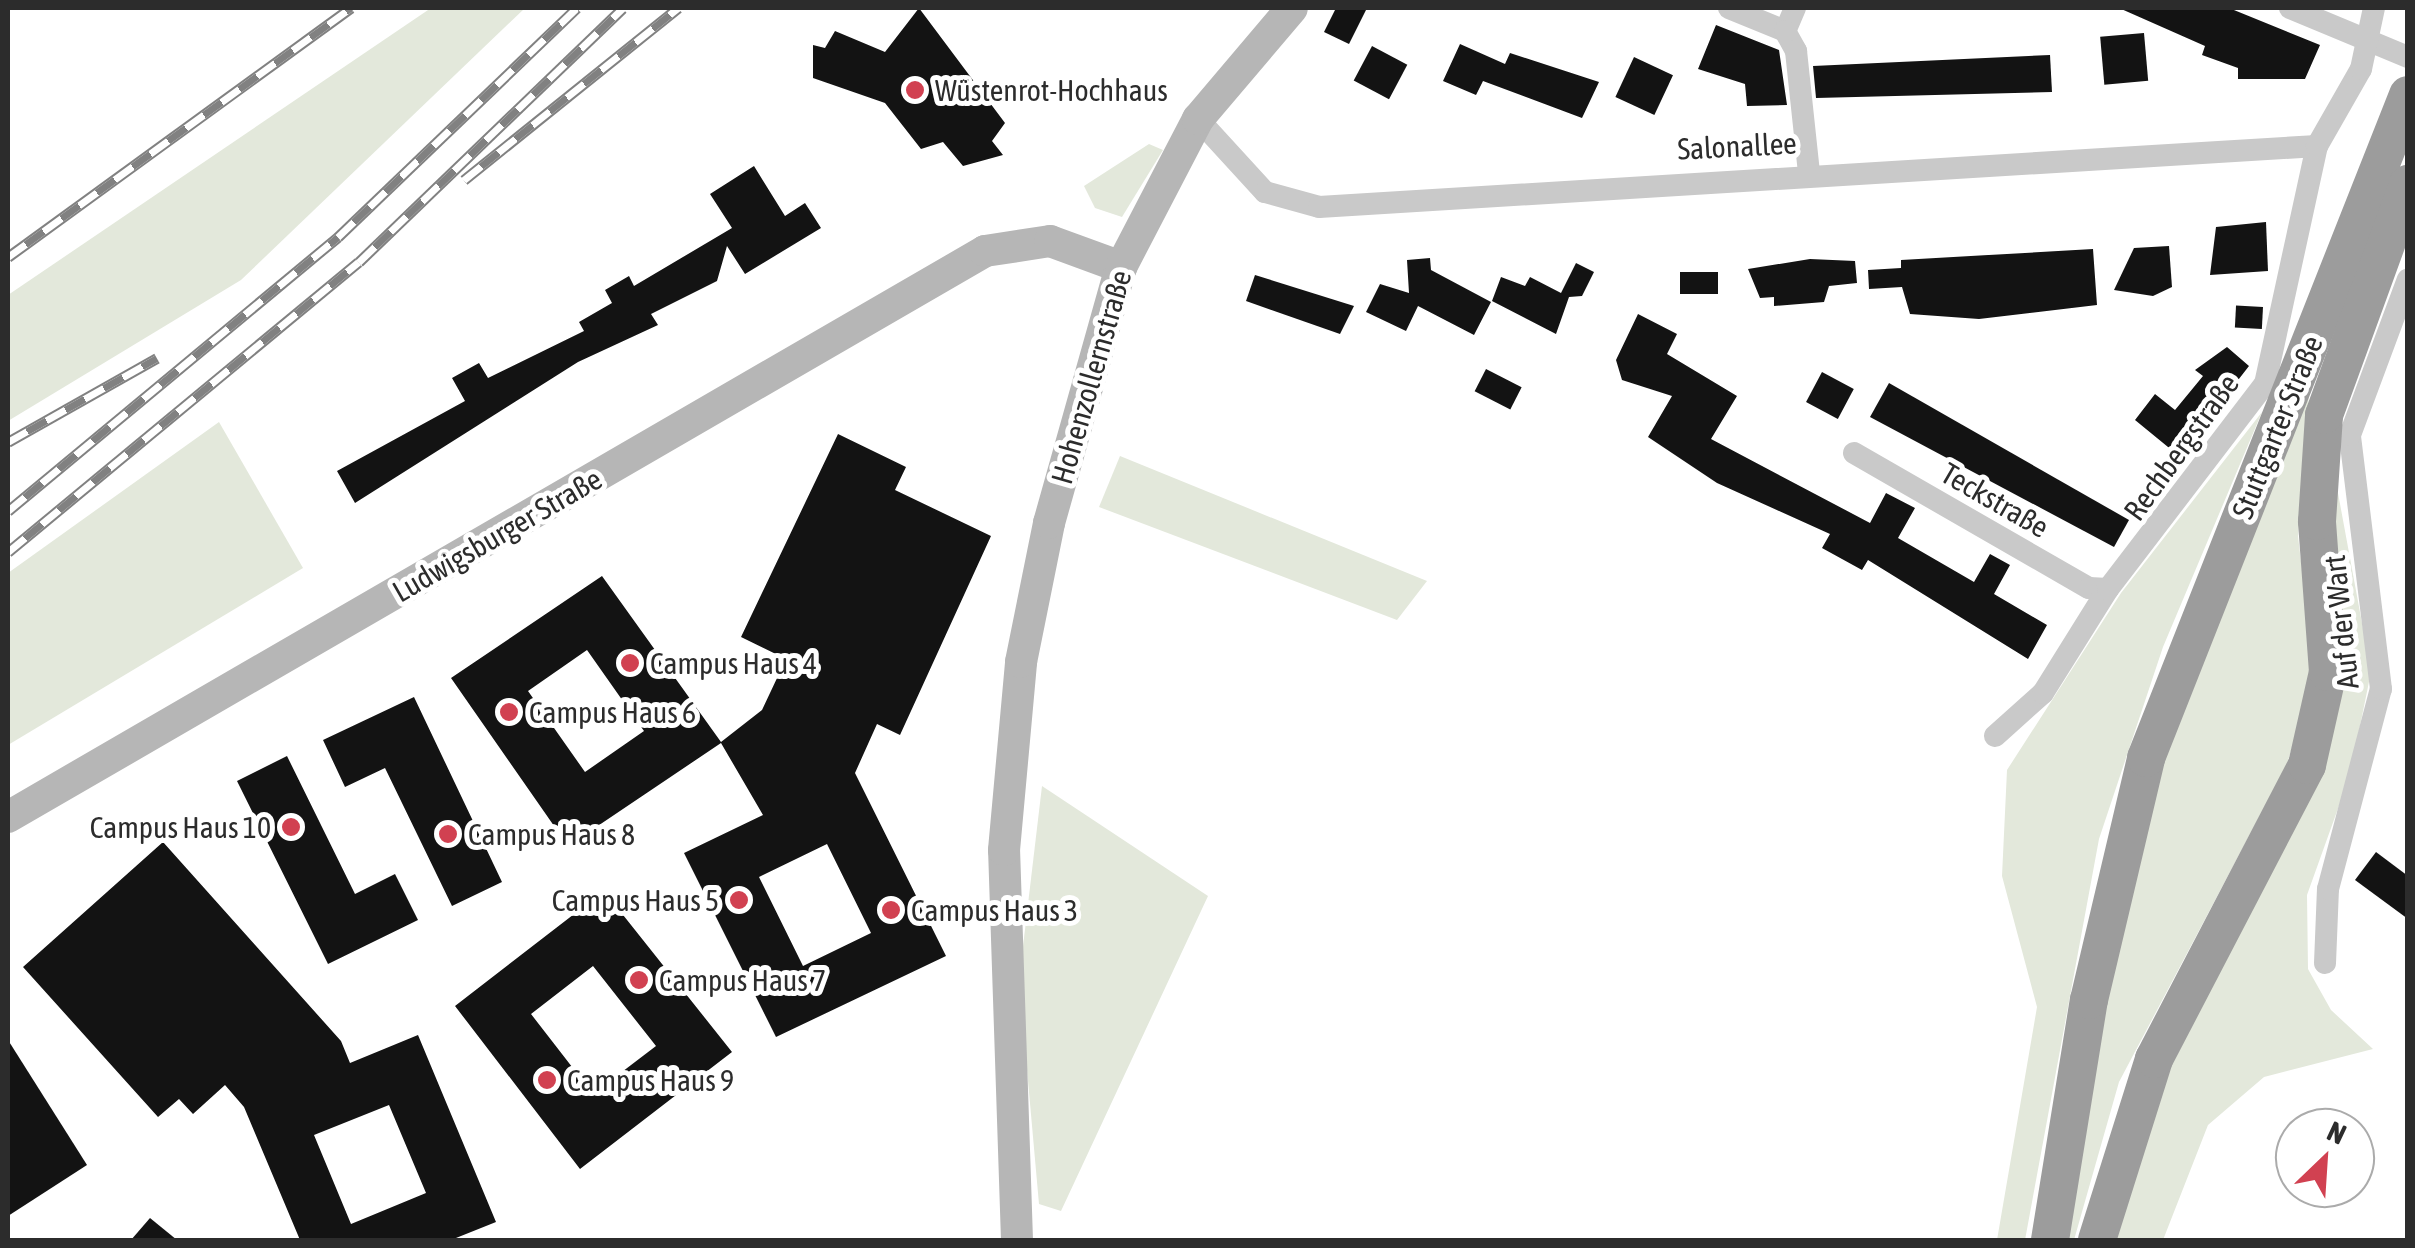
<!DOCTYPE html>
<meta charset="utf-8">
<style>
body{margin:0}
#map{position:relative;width:2415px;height:1248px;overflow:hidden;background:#fff;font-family:"Asap Condensed",sans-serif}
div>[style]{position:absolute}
.green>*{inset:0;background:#e3e8db}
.building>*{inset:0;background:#131313;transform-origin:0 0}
.minor>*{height:22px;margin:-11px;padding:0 11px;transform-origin:11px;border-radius:11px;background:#c9c9c9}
.secondary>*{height:32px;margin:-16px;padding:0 16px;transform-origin:16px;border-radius:16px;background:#b6b6b6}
.trunk>*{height:38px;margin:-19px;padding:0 19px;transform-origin:19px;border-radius:19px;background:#9c9c9c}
.rail>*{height:11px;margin-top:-5.5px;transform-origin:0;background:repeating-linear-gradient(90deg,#fff 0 22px,#818181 0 44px);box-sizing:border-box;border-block:2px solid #818181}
.dots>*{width:28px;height:28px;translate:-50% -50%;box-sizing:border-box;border:5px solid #fff;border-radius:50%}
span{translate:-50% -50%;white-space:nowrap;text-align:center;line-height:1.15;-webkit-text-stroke:10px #fff;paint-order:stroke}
.poi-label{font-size:30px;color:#2c2c2c}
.left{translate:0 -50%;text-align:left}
.right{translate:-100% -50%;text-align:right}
.street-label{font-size:30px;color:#2c2c2c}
.frame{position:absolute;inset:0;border:10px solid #2c2c2c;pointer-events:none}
.north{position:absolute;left:2275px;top:1108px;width:100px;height:100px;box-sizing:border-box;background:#fff;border:2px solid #ababab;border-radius:50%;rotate:25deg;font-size:28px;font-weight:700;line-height:40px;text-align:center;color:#2c2c2c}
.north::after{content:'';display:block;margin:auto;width:35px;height:45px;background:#d14151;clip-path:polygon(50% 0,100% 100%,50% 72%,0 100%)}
</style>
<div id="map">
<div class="green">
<i style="clip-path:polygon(431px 8px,525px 8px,241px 280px,8px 421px,8px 295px)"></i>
<i style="clip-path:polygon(1149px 144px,1163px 150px,1122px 217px,1095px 208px,1084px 186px)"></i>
<i style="clip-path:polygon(2309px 394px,2298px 536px,2314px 674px,2287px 764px,2119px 1082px,2074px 1240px,2065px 1240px,2105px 1006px,2162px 762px)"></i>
<i style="clip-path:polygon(2262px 412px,2163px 647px,2099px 839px,2025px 1240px,1997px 1240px,2037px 1007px,2002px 876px,2007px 770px,2121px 593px)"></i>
<i style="clip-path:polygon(219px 422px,303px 568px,8px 745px,8px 573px)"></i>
<i style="clip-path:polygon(2331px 455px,2371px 672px,2350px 775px,2307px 895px,2308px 969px,2331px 1010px,2373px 1049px,2264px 1077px,2208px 1125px,2163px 1240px,2110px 1240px,2154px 1100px,2323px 769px)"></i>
<i style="clip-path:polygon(1120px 456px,1427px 581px,1397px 620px,1099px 507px)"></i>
<i style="clip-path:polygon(1042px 786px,1208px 896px,1061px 1211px,1039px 1204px,1019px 980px)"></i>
</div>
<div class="building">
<i style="clip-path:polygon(919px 8px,1005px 123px,992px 141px,1003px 155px,963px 166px,943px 142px,921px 149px,885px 103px,813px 78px,813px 45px,825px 48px,835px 31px,885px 52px)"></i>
<i style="clip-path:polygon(1336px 8px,1367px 8px,1349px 44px,1324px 32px)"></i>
<i style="clip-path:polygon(2119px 8px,2229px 8px,2320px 45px,2305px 79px,2238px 79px,2238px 68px,2202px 55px,2205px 46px)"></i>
<i style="clip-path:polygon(1716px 25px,1779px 50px,1787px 105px,1747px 106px,1745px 84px,1698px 69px)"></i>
<i style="left:2144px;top:33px;width:48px;height:44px;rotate:85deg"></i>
<i style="clip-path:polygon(1460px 44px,1505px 64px,1510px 53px,1599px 82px,1582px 118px,1483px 81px,1476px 95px,1443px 81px)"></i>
<i style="left:1372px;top:46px;width:40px;height:39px;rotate:28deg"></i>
<i style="clip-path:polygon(2050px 55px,2052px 92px,1816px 98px,1813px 66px)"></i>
<i style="left:1634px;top:57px;width:43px;height:44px;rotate:25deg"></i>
<i style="clip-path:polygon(754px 166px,785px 216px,805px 203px,821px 228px,745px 274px,727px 246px,717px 281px,651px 314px,658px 325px,578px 362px,355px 503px,337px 471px,465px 401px,452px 378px,479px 363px,488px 378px,584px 331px,579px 322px,612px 303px,605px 290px,629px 276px,634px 286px,732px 228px,710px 194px)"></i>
<i style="clip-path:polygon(2266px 222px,2268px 271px,2210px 275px,2216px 227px)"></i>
<i style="clip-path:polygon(2169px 246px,2172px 287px,2153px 296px,2114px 290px,2134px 248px)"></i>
<i style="clip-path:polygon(2093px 249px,2097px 305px,1979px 319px,1910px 314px,1902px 287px,1869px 289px,1868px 270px,1901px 268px,1901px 260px)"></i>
<i style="clip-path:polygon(1430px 258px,1431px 270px,1491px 302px,1474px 335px,1418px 306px,1406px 331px,1366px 312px,1380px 284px,1409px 293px,1407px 260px)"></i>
<i style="clip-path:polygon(1810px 259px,1855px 261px,1857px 283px,1829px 286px,1824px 302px,1774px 306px,1774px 297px,1760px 298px,1748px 269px)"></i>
<i style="clip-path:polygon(1576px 263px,1594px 272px,1582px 296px,1569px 297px,1556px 334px,1492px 301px,1501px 277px,1525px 286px,1530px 277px,1561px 293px)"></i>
<i style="left:1718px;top:272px;width:22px;height:38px;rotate:90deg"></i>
<i style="clip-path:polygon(1255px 275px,1354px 306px,1340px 334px,1246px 301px)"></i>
<i style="left:2263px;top:307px;width:22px;height:27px;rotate:93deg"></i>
<i style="clip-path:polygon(1638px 314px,1677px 334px,1667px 354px,1737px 396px,1711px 439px,1870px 523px,1886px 493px,1915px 508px,1898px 538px,1974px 582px,1990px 554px,2010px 565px,1994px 594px,2047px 625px,2028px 659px,1868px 560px,1862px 570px,1822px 548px,1830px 534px,1717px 483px,1648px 437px,1672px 396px,1622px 380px,1616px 360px)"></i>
<i style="clip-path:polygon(2227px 347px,2249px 366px,2179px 456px,2135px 420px,2155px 394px,2175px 410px,2203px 376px,2195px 370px)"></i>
<i style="left:1486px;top:369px;width:40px;height:25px;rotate:27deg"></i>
<i style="left:1822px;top:372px;width:36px;height:34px;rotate:28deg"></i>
<i style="clip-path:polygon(1889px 383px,2129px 520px,2114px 547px,1870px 417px)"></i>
<i style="clip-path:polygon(evenodd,838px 434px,906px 467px,895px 490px,991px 536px,900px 735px,877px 724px,855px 773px,946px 956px,776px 1037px,684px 853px,763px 815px,721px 743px,568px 846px,451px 678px,602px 576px,721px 742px,762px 710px,786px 659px,741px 637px,838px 434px,587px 650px,644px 731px,585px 772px,528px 691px,587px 650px,838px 434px,827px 844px,871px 933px,803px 966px,759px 877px,827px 844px)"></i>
<i style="clip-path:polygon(414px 697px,502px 882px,452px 906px,385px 768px,345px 787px,323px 740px)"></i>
<i style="clip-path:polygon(287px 756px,355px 894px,395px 874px,418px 920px,328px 964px,237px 781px)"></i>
<i style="clip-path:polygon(evenodd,163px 842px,341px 1041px,350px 1063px,418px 1035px,496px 1222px,451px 1240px,300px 1240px,244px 1107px,225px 1085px,193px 1114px,179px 1099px,158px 1117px,23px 967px,163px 842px,389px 1105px,426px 1193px,351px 1224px,314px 1135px,389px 1105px)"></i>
<i style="clip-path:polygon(2376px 852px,2408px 876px,2408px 919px,2355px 880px)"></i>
<i style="clip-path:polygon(evenodd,604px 891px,732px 1052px,580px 1169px,455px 1006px,604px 891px,593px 966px,656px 1046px,593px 1094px,531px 1014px,593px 966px)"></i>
<i style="clip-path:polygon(8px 1040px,87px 1165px,8px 1216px)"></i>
<i style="clip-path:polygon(150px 1218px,177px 1240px,131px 1240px)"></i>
</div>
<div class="minor">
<i style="left:1729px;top:8px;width:61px;rotate:22.3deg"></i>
<i style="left:1795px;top:8px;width:25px;rotate:113deg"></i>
<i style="left:1785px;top:31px;width:23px;rotate:61deg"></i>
<i style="left:1796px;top:51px;width:122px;rotate:83.9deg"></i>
<i style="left:2290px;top:8px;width:128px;rotate:22.6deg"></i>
<i style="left:1198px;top:119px;width:99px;rotate:47.5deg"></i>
<i style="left:1265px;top:192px;width:56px;rotate:15.5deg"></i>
<i style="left:1319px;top:207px;width:1000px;rotate:-3.5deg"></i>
<i style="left:1854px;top:453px;width:271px;rotate:29.9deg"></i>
<i style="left:2089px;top:588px;width:19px;rotate:3deg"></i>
<i style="left:1995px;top:736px;width:64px;rotate:-41.9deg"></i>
<i style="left:2043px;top:693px;width:123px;rotate:-58deg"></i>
<i style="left:2108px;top:589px;width:258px;rotate:-52.6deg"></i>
<i style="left:2265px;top:384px;width:244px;rotate:-77.7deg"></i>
<i style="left:2317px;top:146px;width:89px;rotate:-60.3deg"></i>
<i style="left:2361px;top:69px;width:62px;rotate:-78deg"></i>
<i style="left:2325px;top:963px;width:74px;rotate:-87.7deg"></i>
<i style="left:2328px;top:889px;width:207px;rotate:-75.2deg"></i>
<i style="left:2381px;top:689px;width:256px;rotate:-97deg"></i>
<i style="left:2350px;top:435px;width:166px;rotate:-69.6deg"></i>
</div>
<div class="secondary">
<i style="left:8px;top:817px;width:1129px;rotate:-30.08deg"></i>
<i style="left:985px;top:251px;width:66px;rotate:-8.7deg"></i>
<i style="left:1050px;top:241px;width:76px;rotate:20.1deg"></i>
<i style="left:1017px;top:1240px;width:390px;rotate:-91.9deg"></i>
<i style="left:1004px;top:850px;width:189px;rotate:-84.8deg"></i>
<i style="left:1021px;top:662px;width:142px;rotate:-78.6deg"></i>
<i style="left:1049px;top:523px;width:266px;rotate:-74.3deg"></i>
<i style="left:1121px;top:267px;width:167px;rotate:-62.5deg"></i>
<i style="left:1198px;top:119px;width:145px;rotate:-49.7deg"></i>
</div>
<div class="trunk">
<i style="left:2050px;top:1240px;width:243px;rotate:-80.8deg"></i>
<i style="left:2089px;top:1000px;width:249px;rotate:-76.7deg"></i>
<i style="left:2146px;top:758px;width:713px;rotate:-68.44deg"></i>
<i style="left:2097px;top:1240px;width:190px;rotate:-72.5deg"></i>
<i style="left:2154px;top:1059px;width:331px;rotate:-62.5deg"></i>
<i style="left:2307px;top:765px;width:95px;rotate:-77.3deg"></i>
<i style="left:2328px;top:672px;width:151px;rotate:-94.2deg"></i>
<i style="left:2317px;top:521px;width:106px;rotate:-86.2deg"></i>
<i style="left:2324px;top:415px;width:246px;rotate:-70deg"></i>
</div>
<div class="rail">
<i style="left:464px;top:180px;width:275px;rotate:-38.8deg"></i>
<i style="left:8px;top:257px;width:424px;rotate:-36deg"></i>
<i style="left:8px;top:442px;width:171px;rotate:-29.4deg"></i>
<i style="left:8px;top:511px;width:429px;rotate:-39.7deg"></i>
<i style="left:338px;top:237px;width:331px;rotate:-43.8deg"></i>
<i style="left:8px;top:552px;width:455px;rotate:-39.6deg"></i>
<i style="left:359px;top:262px;width:366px;rotate:-43.9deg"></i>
</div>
<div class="dots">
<i style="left:915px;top:90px;background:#d14151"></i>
<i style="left:630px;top:663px;background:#d14151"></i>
<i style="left:509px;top:712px;background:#d14151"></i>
<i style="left:291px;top:827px;background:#d14151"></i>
<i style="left:448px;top:834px;background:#d14151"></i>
<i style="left:739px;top:900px;background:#d14151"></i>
<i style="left:891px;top:910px;background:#d14151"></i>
<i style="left:639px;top:980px;background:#d14151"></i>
<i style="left:547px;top:1080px;background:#d14151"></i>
</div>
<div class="poi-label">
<span class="left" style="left:935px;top:90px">Wüstenrot-Hochhaus</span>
<span class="left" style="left:650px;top:663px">Campus Haus 4</span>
<span class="left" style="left:529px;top:712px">Campus Haus 6</span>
<span class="right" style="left:271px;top:827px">Campus Haus 10</span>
<span class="left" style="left:468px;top:834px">Campus Haus 8</span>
<span class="right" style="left:719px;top:900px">Campus Haus 5</span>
<span class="left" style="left:911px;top:910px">Campus Haus 3</span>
<span class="left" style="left:659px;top:980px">Campus Haus 7</span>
<span class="left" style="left:567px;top:1080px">Campus Haus 9</span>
</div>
<div class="street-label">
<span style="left:1737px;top:146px;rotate:-3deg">Salonallee</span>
<span style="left:1091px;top:377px;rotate:-74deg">Hohenzollernstraße</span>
<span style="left:2277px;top:427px;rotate:-68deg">Stuttgarter Straße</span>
<span style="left:2181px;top:447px;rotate:-54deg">Rechbergstraße</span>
<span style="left:1995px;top:500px;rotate:30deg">Teckstraße</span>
<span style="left:497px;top:535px;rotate:-30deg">Ludwigsburger Straße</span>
<span style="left:2341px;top:622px;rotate:-96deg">Auf der Wart</span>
</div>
<div class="frame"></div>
<div class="north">N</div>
</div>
